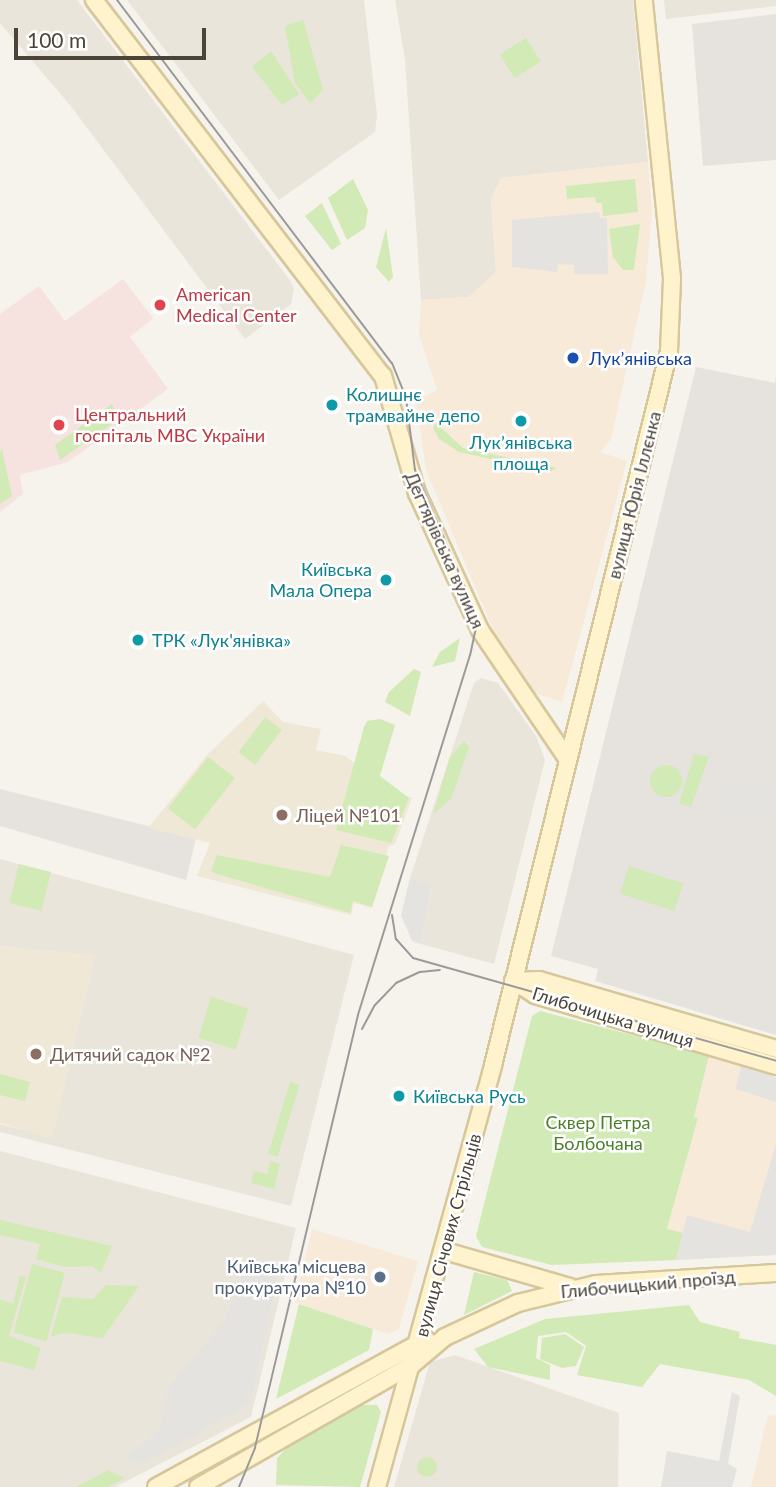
<!DOCTYPE html>
<meta charset="utf-8">
<style>
body{margin:0}
#map{position:relative;width:776px;height:1487px;overflow:hidden;background:#f6f3ec;font-family:Lato,sans-serif}
div>[style]{position:absolute}
.residential>*{inset:0;background:#eae5da}
.commercial>*{inset:0;background:#f7ead8}
.industrial>*{inset:0;background:#e6e2dd}
.education>*{inset:0;background:#efe8d6}
.medical>*{inset:0;background:#f6e3e0}
.green>*{inset:0;background:#d2eab5;transform-origin:0 0}
.round{border-radius:50%}
.parking>*{inset:0;background:#e5e3e0}
.roads{filter:drop-shadow(2px 0 #d6c79b) drop-shadow(-2px 0 #d6c79b) drop-shadow(0 2px #d6c79b) drop-shadow(0 -2px #d6c79b)}
.secondary>*{height:16px;margin:-8px;padding:0 8px;transform-origin:8px;border-radius:8px;background:#fff3cd}
.tram>*{height:2px;margin:-1px;padding:0 1px;transform-origin:1px;border-radius:1px;background:#9a9a9a}
.dots>*{width:19px;height:19px;translate:-50% -50%;box-sizing:border-box;border:4px solid #fff;border-radius:50%}
span{translate:-50% -50%;white-space:nowrap;text-align:center;line-height:1.15;-webkit-text-stroke:5px #fff;paint-order:stroke}
.health-label{font-size:18px;color:#be3a42}
.left{translate:0 -50%;text-align:left}
.transit-label{font-size:18px;color:#164399}
.culture-label{font-size:18px;color:#0d838f}
.right{translate:-100% -50%;text-align:right}
.street-label{font-size:18px;color:#4b4439}
.education-label{font-size:18px;color:#785e54}
.park-label{font-size:18px;color:#4a7f2a}
.service-label{font-size:18px;color:#4e5e75}
.scale{position:absolute;left:14px;top:28px;width:192px;height:32px;box-sizing:border-box;border:4px solid #4b4439;border-top:0;padding-left:9px;font-size:21px;line-height:24px;white-space:nowrap;color:#4b4439;-webkit-text-stroke:5px #fff;paint-order:stroke}
</style>
<div id="map">
<div class="residential">
<i style="clip-path:polygon(0 0,77px 0,289px 279px,294px 288px,291px 304px,245px 339px,70px 105px,0 23px)"></i>
<i style="clip-path:polygon(127px 0,364px 0,377px 115px,375px 132px,279px 200px)"></i>
<i style="clip-path:polygon(395px 0,633px 0,648px 162px,501px 178px,491px 200px,496px 272px,469px 297px,421px 300px,405px 60px)"></i>
<i style="clip-path:polygon(664px 0,776px 0,776px 6px,666px 19px)"></i>
<i style="clip-path:polygon(481px 678px,498px 683px,536px 736px,545px 760px,494px 964px,421px 944px,432px 886px,410px 878px,474px 683px)"></i>
<i style="clip-path:polygon(0 859px,354px 955px,291px 1206px,0 1132px,0 1124px,52px 1137px,95px 956px,0 946px)"></i>
<i style="clip-path:polygon(0 1151px,296px 1228px,251px 1417px,115px 1487px,0 1487px)"></i>
<i style="clip-path:polygon(455px 1355px,619px 1413px,618px 1487px,394px 1487px,430px 1362px)"></i>
</div>
<div class="commercial">
<i style="clip-path:polygon(648px 162px,652px 212px,646px 281px,611px 439px,600px 452px,627px 461px,562px 702px,537px 694px,507px 663px,426px 470px,416px 401px,437px 390px,419px 334px,421px 300px,469px 297px,496px 272px,491px 200px,501px 178px)"></i>
<i style="clip-path:polygon(709px 1055px,776px 1077px,776px 1255px,676px 1260px,683px 1234px,667px 1230px,698px 1119px,694px 1117px)"></i>
<i style="clip-path:polygon(312px 1229px,418px 1261px,399px 1329px,388px 1334px,295px 1302px)"></i>
<i style="clip-path:polygon(768px 1415px,776px 1416px,776px 1487px,751px 1487px)"></i>
</div>
<div class="industrial">
<i style="clip-path:polygon(776px 14px,776px 160px,703px 166px,692px 24px)"></i>
<i style="clip-path:polygon(696px 367px,775px 383px,776px 376px,776px 1035px,595px 981px,598px 969px,551px 956px)"></i>
<i style="clip-path:polygon(0 789px,196px 838px,186px 880px,0 826px)"></i>
</div>
<div class="education">
<i style="clip-path:polygon(263px 701px,283px 722px,321px 729px,316px 750px,345px 756px,394px 792px,412px 798px,395px 844px,389px 846px,372px 908px,354px 903px,351px 915px,197px 876px,210px 843px,148px 828px,207px 755px)"></i>
<i style="clip-path:polygon(0 946px,95px 956px,52px 1138px,0 1123px)"></i>
</div>
<div class="medical">
<i style="clip-path:polygon(123px 279px,153px 318px,130px 337px,168px 389px,68px 462px,20px 475px,23px 494px,0 512px,0 314px,39px 286px,65px 321px)"></i>
</div>
<div class="green">
<i style="clip-path:polygon(303px 20px,323px 90px,310px 103px,295px 83px,285px 26px)"></i>
<i style="left:526px;top:38px;width:28px;height:31px;rotate:58deg"></i>
<i style="clip-path:polygon(271px 51px,299px 94px,282px 105px,252px 67px)"></i>
<i style="clip-path:polygon(353px 179px,368px 210px,365px 228px,347px 240px,328px 198px)"></i>
<i style="clip-path:polygon(635px 179px,638px 212px,603px 216px,602px 203px,596px 203px,595px 197px,567px 199px,566px 186px)"></i>
<i style="clip-path:polygon(322px 203px,341px 244px,332px 250px,305px 216px)"></i>
<i style="clip-path:polygon(640px 224px,634px 270px,623px 270px,613px 257px,609px 229px)"></i>
<i style="clip-path:polygon(386px 228px,393px 277px,389px 282px,376px 267px)"></i>
<i style="clip-path:polygon(112px 404px,119px 419px,60px 460px,55px 445px)"></i>
<i style="clip-path:polygon(436px 423px,463px 448px,556px 468px,550px 472px,459px 452px,439px 439px,433px 428px)"></i>
<i style="clip-path:polygon(2px 449px,12px 496px,0 504px,0 452px)"></i>
<i style="clip-path:polygon(460px 638px,455px 661px,432px 667px,440px 652px)"></i>
<i style="clip-path:polygon(414px 669px,421px 672px,410px 716px,385px 702px,389px 692px)"></i>
<i style="left:265px;top:717px;width:21px;height:44px;rotate:37deg"></i>
<i style="clip-path:polygon(380px 719px,395px 725px,380px 776px,409px 798px,391px 843px,336px 830px,364px 727px,367px 721px)"></i>
<i style="clip-path:polygon(464px 741px,469px 747px,451px 799px,433px 814px,450px 757px)"></i>
<i style="clip-path:polygon(694px 754px,709px 757px,691px 807px,679px 804px)"></i>
<i style="left:208px;top:757px;width:34px;height:65px;rotate:38deg"></i>
<i class="round" style="left:650px;top:765px;width:32px;height:32px"></i>
<i style="clip-path:polygon(341px 845px,389px 856px,372px 907px,353px 901px,350px 913px,211px 872px,217px 855px,330px 877px)"></i>
<i style="left:19px;top:864px;width:33px;height:40px;rotate:14deg"></i>
<i style="left:629px;top:866px;width:57px;height:29px;rotate:18deg"></i>
<i style="left:211px;top:997px;width:39px;height:43px;rotate:17deg"></i>
<i style="clip-path:polygon(540px 1011px,709px 1055px,694px 1117px,698px 1118px,667px 1229px,683px 1233px,676px 1260px,552px 1265px,482px 1247px,476px 1236px,490px 1180px,532px 1016px)"></i>
<i style="clip-path:polygon(0 1074px,30px 1082px,25px 1101px,0 1095px)"></i>
<i style="left:290px;top:1082px;width:10px;height:75px;rotate:17deg"></i>
<i style="clip-path:polygon(270px 1161px,280px 1164px,274px 1189px,251px 1183px,254px 1171px,267px 1174px)"></i>
<i style="clip-path:polygon(0 1220px,112px 1246px,101px 1273px,92px 1266px,65px 1267px,36px 1259px,40px 1244px,0 1235px)"></i>
<i style="left:32px;top:1264px;width:34px;height:71px;rotate:15deg"></i>
<i style="clip-path:polygon(474px 1272px,507px 1280px,512px 1291px,464px 1315px)"></i>
<i style="clip-path:polygon(20px 1276px,26px 1277px,9px 1336px,41px 1348px,34px 1370px,0 1361px,0 1300px,13px 1303px)"></i>
<i style="clip-path:polygon(106px 1285px,139px 1286px,103px 1338px,65px 1333px,51px 1337px,62px 1297px,93px 1299px)"></i>
<i style="clip-path:polygon(299px 1304px,373px 1329px,369px 1350px,276px 1399px)"></i>
<i style="clip-path:polygon(689px 1305px,700px 1322px,740px 1332px,739px 1338px,776px 1345px,776px 1396px,749px 1380px,660px 1364px,642px 1387px,577px 1375px,586px 1346px,566px 1332px,538px 1336px,536px 1358px,550px 1365px,550px 1380px,488px 1367px,474px 1349px,545px 1319px)"></i>
<i style="clip-path:polygon(565px 1334px,584px 1347px,576px 1366px,562px 1368px,540px 1359px,542px 1338px)"></i>
<i style="clip-path:polygon(362px 1405px,377px 1405px,381px 1412px,360px 1487px,276px 1485px,277px 1458px,288px 1447px)"></i>
<i class="round" style="left:417px;top:1457px;width:20px;height:20px"></i>
<i style="clip-path:polygon(108px 1470px,125px 1478px,108px 1487px,76px 1487px)"></i>
</div>
<div class="parking">
<i style="clip-path:polygon(599px 212px,600px 218px,607px 218px,608px 274px,574px 274px,574px 265px,558px 264px,557px 272px,512px 267px,512px 220px)"></i>
<i style="clip-path:polygon(727px 774px,776px 785px,776px 808px,714px 823px)"></i>
<i style="clip-path:polygon(410px 878px,432px 885px,421px 944px,412px 941px,401px 915px)"></i>
<i style="clip-path:polygon(741px 1065px,776px 1077px,776px 1102px,736px 1089px)"></i>
<i style="clip-path:polygon(776px 1144px,776px 1255px,676px 1260px,687px 1215px,750px 1232px)"></i>
<i style="clip-path:polygon(247px 1260px,279px 1269px,250px 1403px,144px 1464px,126px 1458px,159px 1430px,169px 1387px,225px 1320px)"></i>
<i style="clip-path:polygon(732px 1392px,740px 1396px,728px 1464px,737px 1469px,732px 1487px,661px 1487px,667px 1451px,719px 1461px)"></i>
</div>
<div class="roads">
<div class="secondary">
<i style="left:94px;top:0;width:474px;rotate:52.5deg"></i>
<i style="left:383px;top:376px;width:122px;rotate:73.8deg"></i>
<i style="left:417px;top:493px;width:151px;rotate:65.3deg"></i>
<i style="left:480px;top:630px;width:153px;rotate:55.9deg"></i>
<i style="left:513px;top:981px;width:26px;rotate:32deg"></i>
<i style="left:535px;top:995px;width:251px;rotate:16.4deg"></i>
<i style="left:513px;top:981px;width:26px;rotate:-2deg"></i>
<i style="left:539px;top:980px;width:247px;rotate:16.2deg"></i>
<i style="left:445px;top:1251px;width:130px;rotate:16.1deg"></i>
<i style="left:156px;top:1487px;width:308px;rotate:-28.7deg"></i>
<i style="left:198px;top:1487px;width:246px;rotate:-29.7deg"></i>
<i style="left:412px;top:1365px;width:43px;rotate:-40.3deg"></i>
<i style="left:445px;top:1337px;width:81px;rotate:-25deg"></i>
<i style="left:518px;top:1303px;width:80px;rotate:-13.7deg"></i>
<i style="left:596px;top:1284px;width:180px;rotate:-3.5deg"></i>
<i style="left:377px;top:1487px;width:438px;rotate:-74.6deg"></i>
<i style="left:493px;top:1065px;width:735px;rotate:-76.15deg"></i>
<i style="left:669px;top:351px;width:73px;rotate:-87.6deg"></i>
<i style="left:672px;top:278px;width:279px;rotate:-95.8deg"></i>
</div>
</div>
<div class="tram">
<i style="left:117px;top:0;width:455px;rotate:52.9deg"></i>
<i style="left:392px;top:363px;width:38px;rotate:68deg"></i>
<i style="left:406px;top:398px;width:73px;rotate:82.9deg"></i>
<i style="left:415px;top:470px;width:161px;rotate:66.9deg"></i>
<i style="left:478px;top:618px;width:38px;rotate:102deg"></i>
<i style="left:470px;top:655px;width:377px;rotate:107.3deg"></i>
<i style="left:358px;top:1015px;width:445px;rotate:103.4deg"></i>
<i style="left:255px;top:1448px;width:42px;rotate:112.3deg"></i>
<i style="left:392px;top:915px;width:24px;rotate:81deg"></i>
<i style="left:396px;top:939px;width:25px;rotate:48deg"></i>
<i style="left:413px;top:958px;width:377px;rotate:15.8deg"></i>
<i style="left:362px;top:1029px;width:27px;rotate:-62deg"></i>
<i style="left:375px;top:1005px;width:30px;rotate:-46deg"></i>
<i style="left:396px;top:983px;width:26px;rotate:-25deg"></i>
<i style="left:420px;top:972px;width:20px;rotate:-6deg"></i>
</div>
<div class="dots">
<i style="left:160px;top:305px;background:#e0444e"></i>
<i style="left:573px;top:358px;background:#1a4fb4"></i>
<i style="left:332px;top:405px;background:#0f9aa8"></i>
<i style="left:521px;top:421px;background:#0f9aa8"></i>
<i style="left:59px;top:425px;background:#e0444e"></i>
<i style="left:386px;top:580px;background:#0f9aa8"></i>
<i style="left:138px;top:640px;background:#0f9aa8"></i>
<i style="left:282px;top:815px;background:#8d6e63"></i>
<i style="left:36px;top:1054px;background:#8d6e63"></i>
<i style="left:399px;top:1096px;background:#0f9aa8"></i>
<i style="left:380px;top:1277px;background:#5c6f8a"></i>
</div>
<div class="health-label">
<span class="left" style="left:176px;top:305px">American<br>Medical Center</span>
<span class="left" style="left:75px;top:425px">Центральний<br>госпіталь МВС України</span>
</div>
<div class="transit-label">
<span class="left" style="left:589px;top:358px">Лукʼянівська</span>
</div>
<div class="culture-label">
<span class="left" style="left:346px;top:405px">Колишнє<br>трамвайне депо</span>
<span style="left:521px;top:453px">Лукʼянівська<br>площа</span>
<span class="right" style="left:372px;top:580px">Київська<br>Мала Опера</span>
<span class="left" style="left:152px;top:640px">ТРК «Лук'янівка»</span>
<span class="left" style="left:413px;top:1096px">Київська Русь</span>
</div>
<div class="street-label">
<span style="left:634px;top:495px;rotate:-76deg">вулиця Юрія Іллєнка</span>
<span style="left:445px;top:550px;rotate:66deg">Дегтярівська вулиця</span>
<span style="left:613px;top:1017px;rotate:17deg">Глибочицька вулиця</span>
<span style="left:448px;top:1235px;rotate:-75deg">вулиця Січових Стрільців</span>
<span style="left:648px;top:1284px;rotate:-5deg">Глибочицький проїзд</span>
</div>
<div class="education-label">
<span class="left" style="left:296px;top:815px">Ліцей №101</span>
<span class="left" style="left:50px;top:1054px">Дитячий садок №2</span>
</div>
<div class="park-label">
<span style="left:598px;top:1133px">Сквер Петра<br>Болбочана</span>
</div>
<div class="service-label">
<span class="right" style="left:366px;top:1277px">Київська місцева<br>прокуратура №10</span>
</div>
<div class="scale">100 m</div>
</div>
